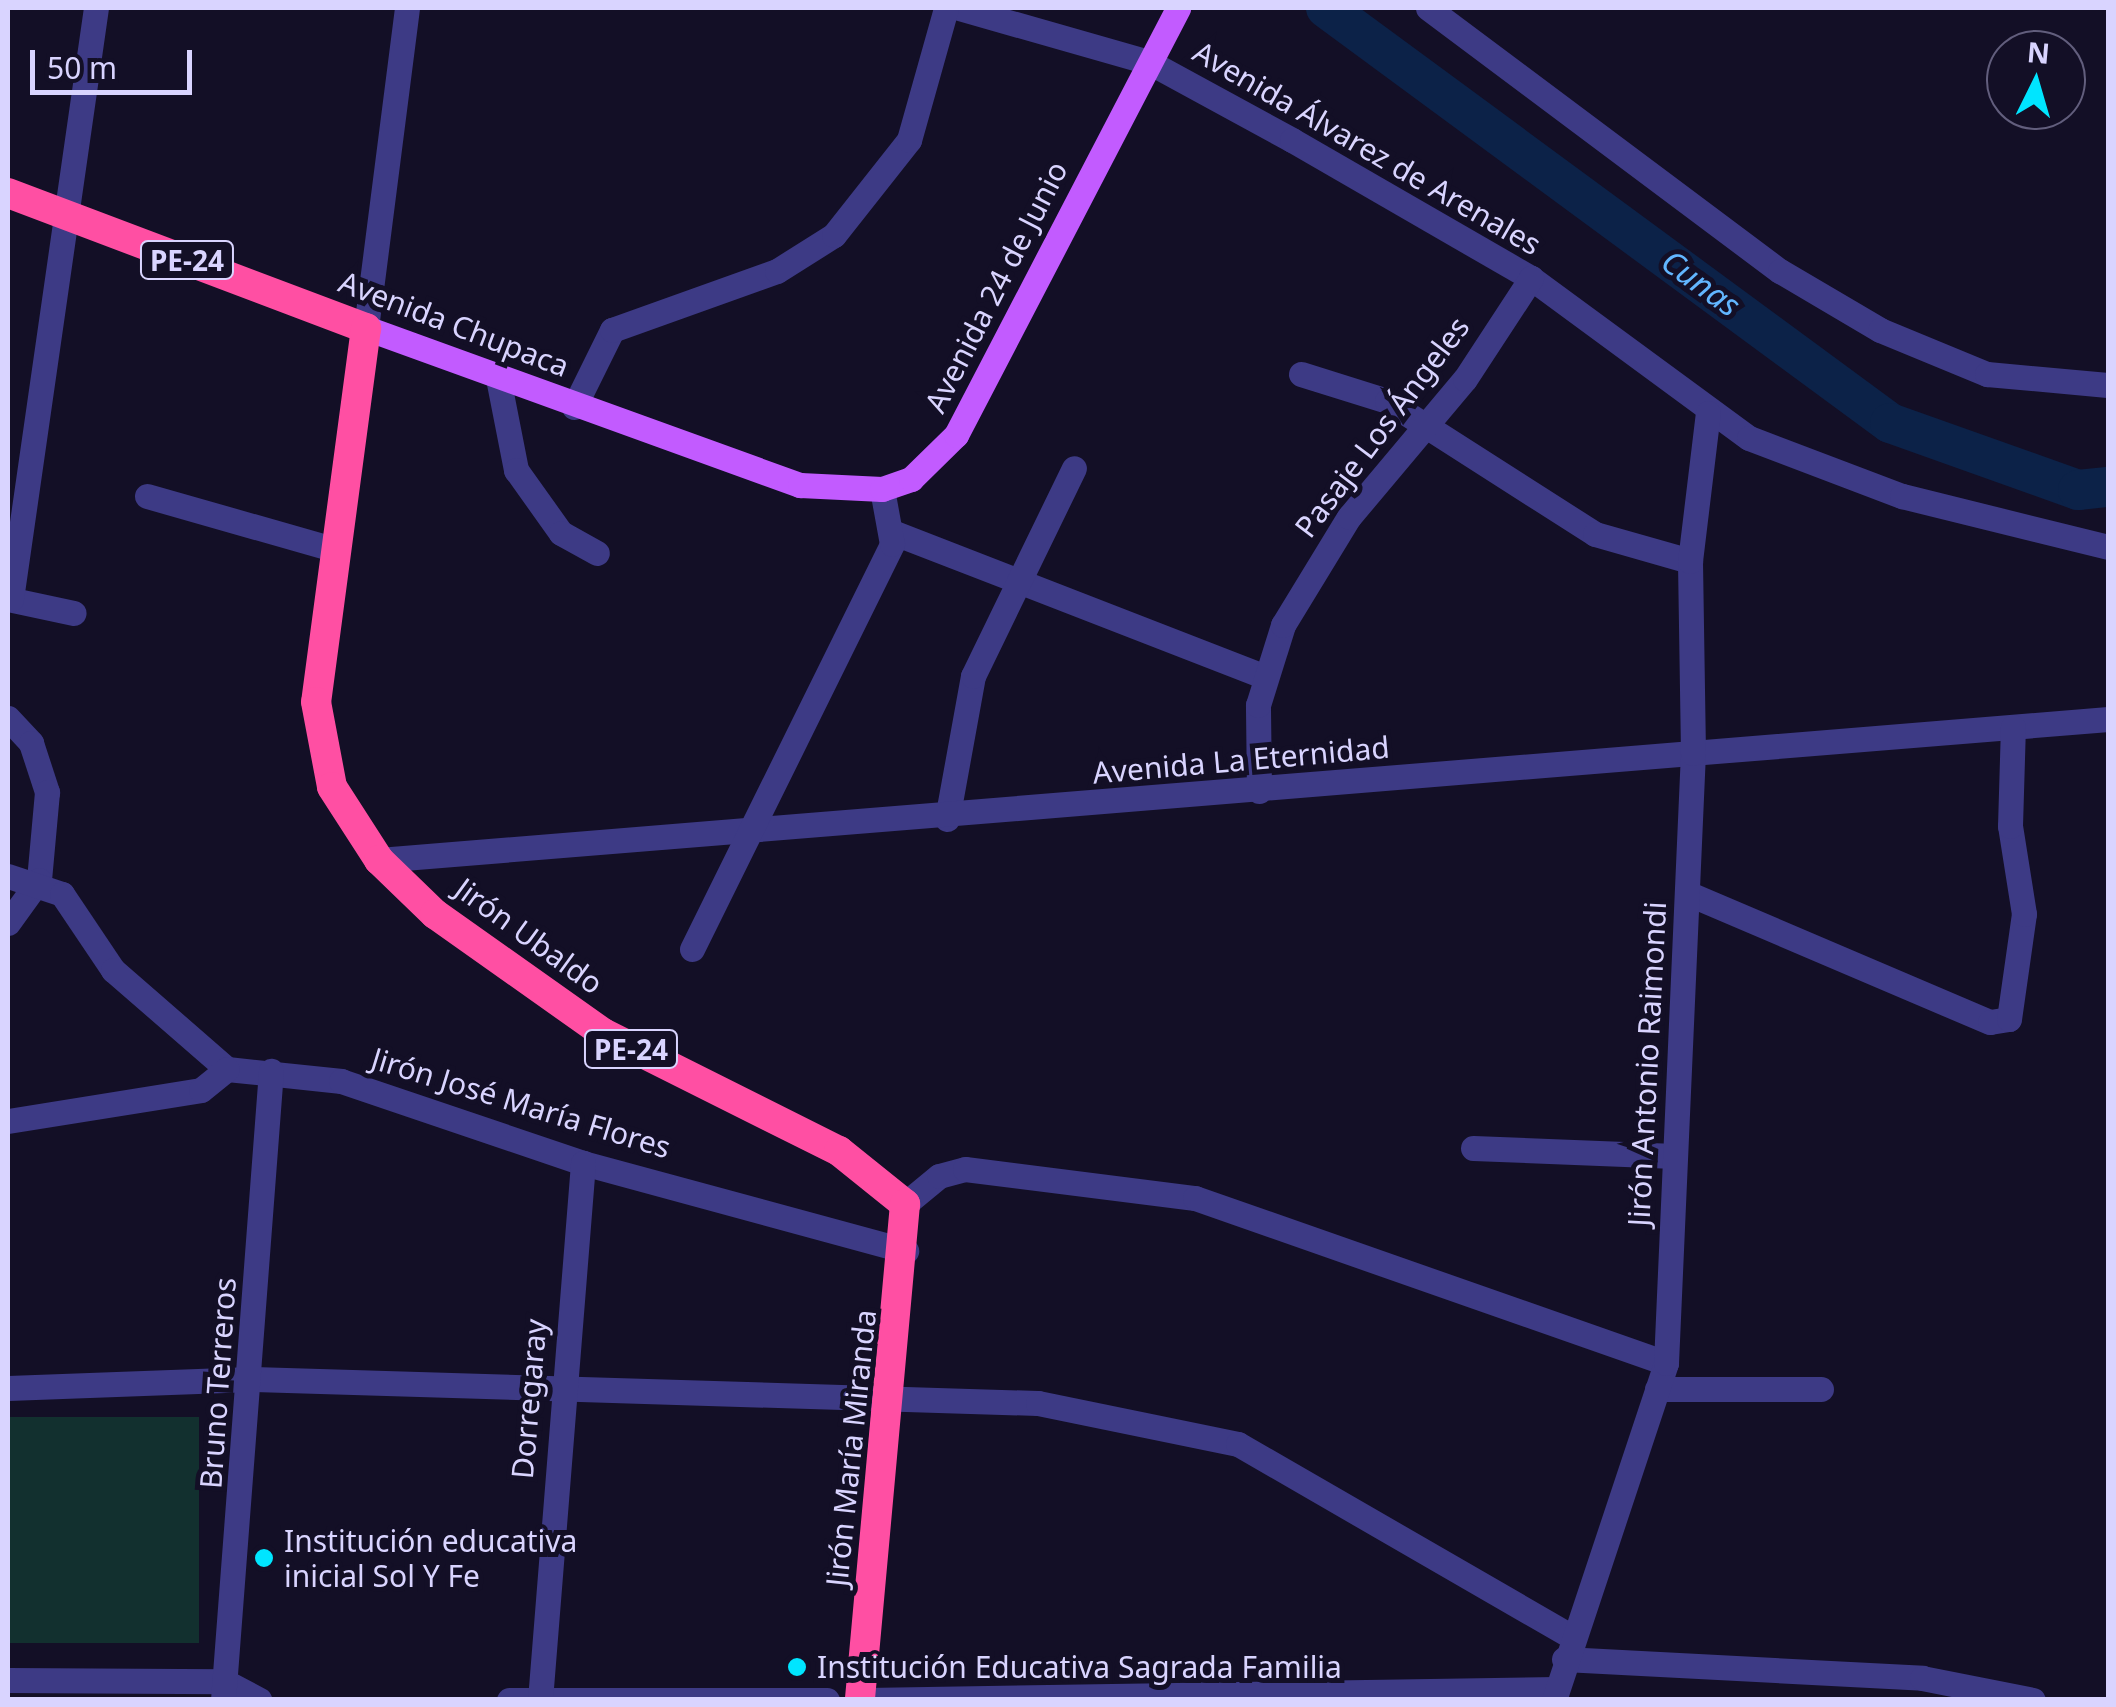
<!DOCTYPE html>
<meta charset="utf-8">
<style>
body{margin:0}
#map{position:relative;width:2116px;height:1707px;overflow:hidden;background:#130f26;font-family:"Noto Sans",sans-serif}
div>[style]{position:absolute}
.green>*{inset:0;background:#12302f;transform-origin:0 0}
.river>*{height:40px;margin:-20px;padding:0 20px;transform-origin:20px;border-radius:20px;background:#0c2248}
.minor>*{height:25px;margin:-12.5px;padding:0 12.5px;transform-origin:12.5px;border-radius:12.5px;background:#3d3a85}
.major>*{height:25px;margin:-12.5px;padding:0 12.5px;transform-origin:12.5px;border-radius:12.5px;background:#c25bff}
.highway>*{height:30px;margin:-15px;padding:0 15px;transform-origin:15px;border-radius:15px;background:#ff4fa3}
.dots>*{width:28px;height:28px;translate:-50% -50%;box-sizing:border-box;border:5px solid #130f26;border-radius:50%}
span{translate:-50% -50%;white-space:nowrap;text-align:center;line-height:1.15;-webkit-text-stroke:10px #130f26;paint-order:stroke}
.shield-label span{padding:2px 8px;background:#130f26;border:2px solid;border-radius:8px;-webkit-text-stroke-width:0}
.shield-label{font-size:28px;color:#d9d4ff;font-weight:700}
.street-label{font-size:30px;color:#d9d4ff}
.poi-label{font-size:30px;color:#d9d4ff}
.left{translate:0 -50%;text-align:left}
.water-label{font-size:32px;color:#62b6ff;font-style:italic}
.frame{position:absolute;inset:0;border:10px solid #d9d4ff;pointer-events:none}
.north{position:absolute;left:1986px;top:30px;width:100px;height:100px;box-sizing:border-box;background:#130f26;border:2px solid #625e7d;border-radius:50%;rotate:5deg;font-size:28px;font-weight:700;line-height:40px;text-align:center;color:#d9d4ff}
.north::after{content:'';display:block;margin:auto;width:35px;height:45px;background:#00e5ff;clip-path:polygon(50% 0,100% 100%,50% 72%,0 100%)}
.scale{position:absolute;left:30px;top:50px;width:162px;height:45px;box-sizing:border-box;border:5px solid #d9d4ff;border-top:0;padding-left:12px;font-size:30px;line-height:35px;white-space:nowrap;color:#d9d4ff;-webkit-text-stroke:8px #130f26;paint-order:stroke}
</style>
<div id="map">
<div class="green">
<i style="left:8px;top:1417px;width:191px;height:226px"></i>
</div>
<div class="river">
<i style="left:1326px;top:8px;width:700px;rotate:36.35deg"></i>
<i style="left:1890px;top:423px;width:200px;rotate:19.6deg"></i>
<i style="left:2078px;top:490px;width:30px;rotate:-6deg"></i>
</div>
<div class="minor">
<i style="left:959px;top:8px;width:198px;rotate:15.9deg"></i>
<i style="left:1149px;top:62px;width:163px;rotate:28.6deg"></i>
<i style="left:1292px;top:140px;width:276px;rotate:30deg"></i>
<i style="left:1531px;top:278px;width:270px;rotate:36.3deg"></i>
<i style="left:1749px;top:438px;width:164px;rotate:20.8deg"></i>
<i style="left:1902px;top:496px;width:212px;rotate:13.9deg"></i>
<i style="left:1428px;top:8px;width:439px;rotate:36.8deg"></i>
<i style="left:1780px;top:271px;width:116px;rotate:30.5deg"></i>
<i style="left:1880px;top:330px;width:116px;rotate:22.4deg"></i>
<i style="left:1987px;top:374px;width:121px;rotate:5.2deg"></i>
<i style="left:366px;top:328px;width:323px;rotate:-82.7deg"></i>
<i style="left:1301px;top:374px;width:90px;rotate:17.4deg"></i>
<i style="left:1387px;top:401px;width:247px;rotate:32.6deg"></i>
<i style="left:1595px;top:534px;width:99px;rotate:15.9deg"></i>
<i style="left:498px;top:378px;width:94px;rotate:78.9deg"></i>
<i style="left:516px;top:470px;width:77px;rotate:54.5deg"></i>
<i style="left:561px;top:533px;width:41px;rotate:29.1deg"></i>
<i style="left:574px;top:407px;width:86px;rotate:-63.7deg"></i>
<i style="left:612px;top:330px;width:175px;rotate:-19.7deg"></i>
<i style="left:777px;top:271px;width:67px;rotate:-32.3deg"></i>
<i style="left:834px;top:235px;width:121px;rotate:-51.7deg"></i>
<i style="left:909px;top:140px;width:137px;rotate:-74.3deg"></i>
<i style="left:147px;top:496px;width:198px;rotate:15.9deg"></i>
<i style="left:892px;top:532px;width:399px;rotate:21.2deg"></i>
<i style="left:8px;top:599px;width:67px;rotate:12deg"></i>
<i style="left:11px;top:599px;width:597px;rotate:-81.82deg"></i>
<i style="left:8px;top:718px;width:34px;rotate:47deg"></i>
<i style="left:31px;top:743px;width:52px;rotate:71.9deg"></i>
<i style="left:47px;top:792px;width:88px;rotate:95.2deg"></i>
<i style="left:39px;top:880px;width:53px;rotate:125.8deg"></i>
<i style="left:1259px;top:791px;width:86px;rotate:-90.7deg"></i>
<i style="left:1258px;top:705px;width:84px;rotate:-72.6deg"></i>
<i style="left:1283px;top:625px;width:127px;rotate:-58.6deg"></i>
<i style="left:1349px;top:517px;width:180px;rotate:-50deg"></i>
<i style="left:1465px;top:379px;width:121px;rotate:-56.8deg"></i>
<i style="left:947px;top:819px;width:145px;rotate:-79.7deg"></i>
<i style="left:973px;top:676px;width:231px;rotate:-64.1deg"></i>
<i style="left:379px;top:860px;width:1735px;rotate:-4.66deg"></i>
<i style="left:8px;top:876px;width:57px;rotate:18.4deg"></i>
<i style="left:62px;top:894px;width:92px;rotate:56.1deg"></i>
<i style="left:113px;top:970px;width:151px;rotate:41deg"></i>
<i style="left:227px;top:1069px;width:115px;rotate:6deg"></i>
<i style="left:341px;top:1081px;width:256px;rotate:18.7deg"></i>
<i style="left:583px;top:1163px;width:335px;rotate:15.2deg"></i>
<i style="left:1687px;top:893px;width:329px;rotate:23.1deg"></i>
<i style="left:1990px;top:1022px;width:19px;rotate:-9deg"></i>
<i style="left:2009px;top:1019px;width:106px;rotate:-81.9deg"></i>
<i style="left:2024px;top:914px;width:89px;rotate:-99deg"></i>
<i style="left:2010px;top:826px;width:99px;rotate:-88.3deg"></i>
<i style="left:692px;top:949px;width:452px;rotate:-63.7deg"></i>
<i style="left:892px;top:544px;width:56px;rotate:-100.3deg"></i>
<i style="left:8px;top:1121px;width:195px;rotate:-9.1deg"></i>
<i style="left:201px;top:1090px;width:33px;rotate:-39deg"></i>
<i style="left:1473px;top:1148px;width:202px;rotate:2.3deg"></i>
<i style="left:905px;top:1204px;width:44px;rotate:-39.5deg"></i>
<i style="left:939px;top:1176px;width:27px;rotate:-15deg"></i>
<i style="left:965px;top:1169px;width:232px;rotate:7.2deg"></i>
<i style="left:1195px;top:1198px;width:499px;rotate:19.3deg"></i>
<i style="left:8px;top:1388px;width:244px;rotate:-2.1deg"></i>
<i style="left:252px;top:1379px;width:786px;rotate:1.75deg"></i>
<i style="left:1038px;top:1403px;width:204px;rotate:11.6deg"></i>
<i style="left:1238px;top:1444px;width:382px;rotate:30deg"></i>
<i style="left:1657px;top:1389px;width:164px"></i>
<i style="left:1564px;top:1659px;width:359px;rotate:3deg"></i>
<i style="left:1922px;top:1678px;width:113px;rotate:11.2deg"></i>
<i style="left:8px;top:1680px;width:216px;rotate:0.3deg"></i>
<i style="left:224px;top:1681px;width:40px;rotate:28deg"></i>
<i style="left:223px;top:1700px;width:631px;rotate:-85.64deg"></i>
<i style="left:509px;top:1700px;width:318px"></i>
<i style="left:540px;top:1700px;width:539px;rotate:-85.42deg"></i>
<i style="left:866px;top:1700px;width:690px;rotate:-0.91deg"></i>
<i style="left:1554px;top:1700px;width:355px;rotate:-71.6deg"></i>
<i style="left:1666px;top:1363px;width:611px;rotate:-87.47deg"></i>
<i style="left:1693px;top:753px;width:192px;rotate:-90.9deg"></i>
<i style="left:1690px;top:561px;width:149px;rotate:-83.1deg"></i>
</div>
<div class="major">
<i style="left:366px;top:328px;width:462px;rotate:19.9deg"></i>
<i style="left:800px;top:485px;width:82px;rotate:2.8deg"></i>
<i style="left:882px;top:489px;width:31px;rotate:-19deg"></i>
<i style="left:911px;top:479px;width:63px;rotate:-44.4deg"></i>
<i style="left:956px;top:435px;width:481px;rotate:-62.5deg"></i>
</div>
<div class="highway">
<i style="left:8px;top:193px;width:383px;rotate:20.7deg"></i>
<i style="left:366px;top:328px;width:377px;rotate:97.6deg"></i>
<i style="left:316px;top:702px;width:86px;rotate:79.3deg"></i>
<i style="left:332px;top:787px;width:87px;rotate:57.2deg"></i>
<i style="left:379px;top:860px;width:78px;rotate:44deg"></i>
<i style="left:435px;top:914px;width:206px;rotate:35.3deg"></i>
<i style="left:603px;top:1033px;width:264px;rotate:26.6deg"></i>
<i style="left:839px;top:1151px;width:85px;rotate:38.8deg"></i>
<i style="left:905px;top:1204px;width:498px;rotate:95.2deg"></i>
</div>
<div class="dots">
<i style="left:264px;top:1558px;background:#00e5ff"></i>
<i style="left:797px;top:1667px;background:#00e5ff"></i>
</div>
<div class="shield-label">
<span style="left:187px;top:260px">PE-24</span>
<span style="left:631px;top:1049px">PE-24</span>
</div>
<div class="street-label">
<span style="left:1367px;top:148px;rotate:30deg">Avenida Álvarez de Arenales</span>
<span style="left:996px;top:287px;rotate:-63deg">Avenida 24 de Junio</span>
<span style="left:454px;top:324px;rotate:21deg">Avenida Chupaca</span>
<span style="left:1382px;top:427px;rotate:-53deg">Pasaje Los Ángeles</span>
<span style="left:1241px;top:760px;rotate:-5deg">Avenida La Eternidad</span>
<span style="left:529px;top:936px;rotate:36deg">Jirón Ubaldo</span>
<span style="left:1647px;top:1064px;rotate:-87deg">Jirón Antonio Raimondi</span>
<span style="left:521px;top:1103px;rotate:17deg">Jirón José María Flores</span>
<span style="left:218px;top:1383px;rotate:-86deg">Bruno Terreros</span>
<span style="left:529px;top:1399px;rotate:-85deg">Dorregaray</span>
<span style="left:851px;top:1448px;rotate:-84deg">Jirón María Miranda</span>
</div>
<div class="poi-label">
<span class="left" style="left:284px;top:1558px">Institución educativa<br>inicial Sol Y Fe</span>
<span class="left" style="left:817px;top:1667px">Institución Educativa Sagrada Familia</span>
</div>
<div class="water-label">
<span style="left:1701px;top:283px;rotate:36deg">Cunas</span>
</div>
<div class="frame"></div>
<div class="north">N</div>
<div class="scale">50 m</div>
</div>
